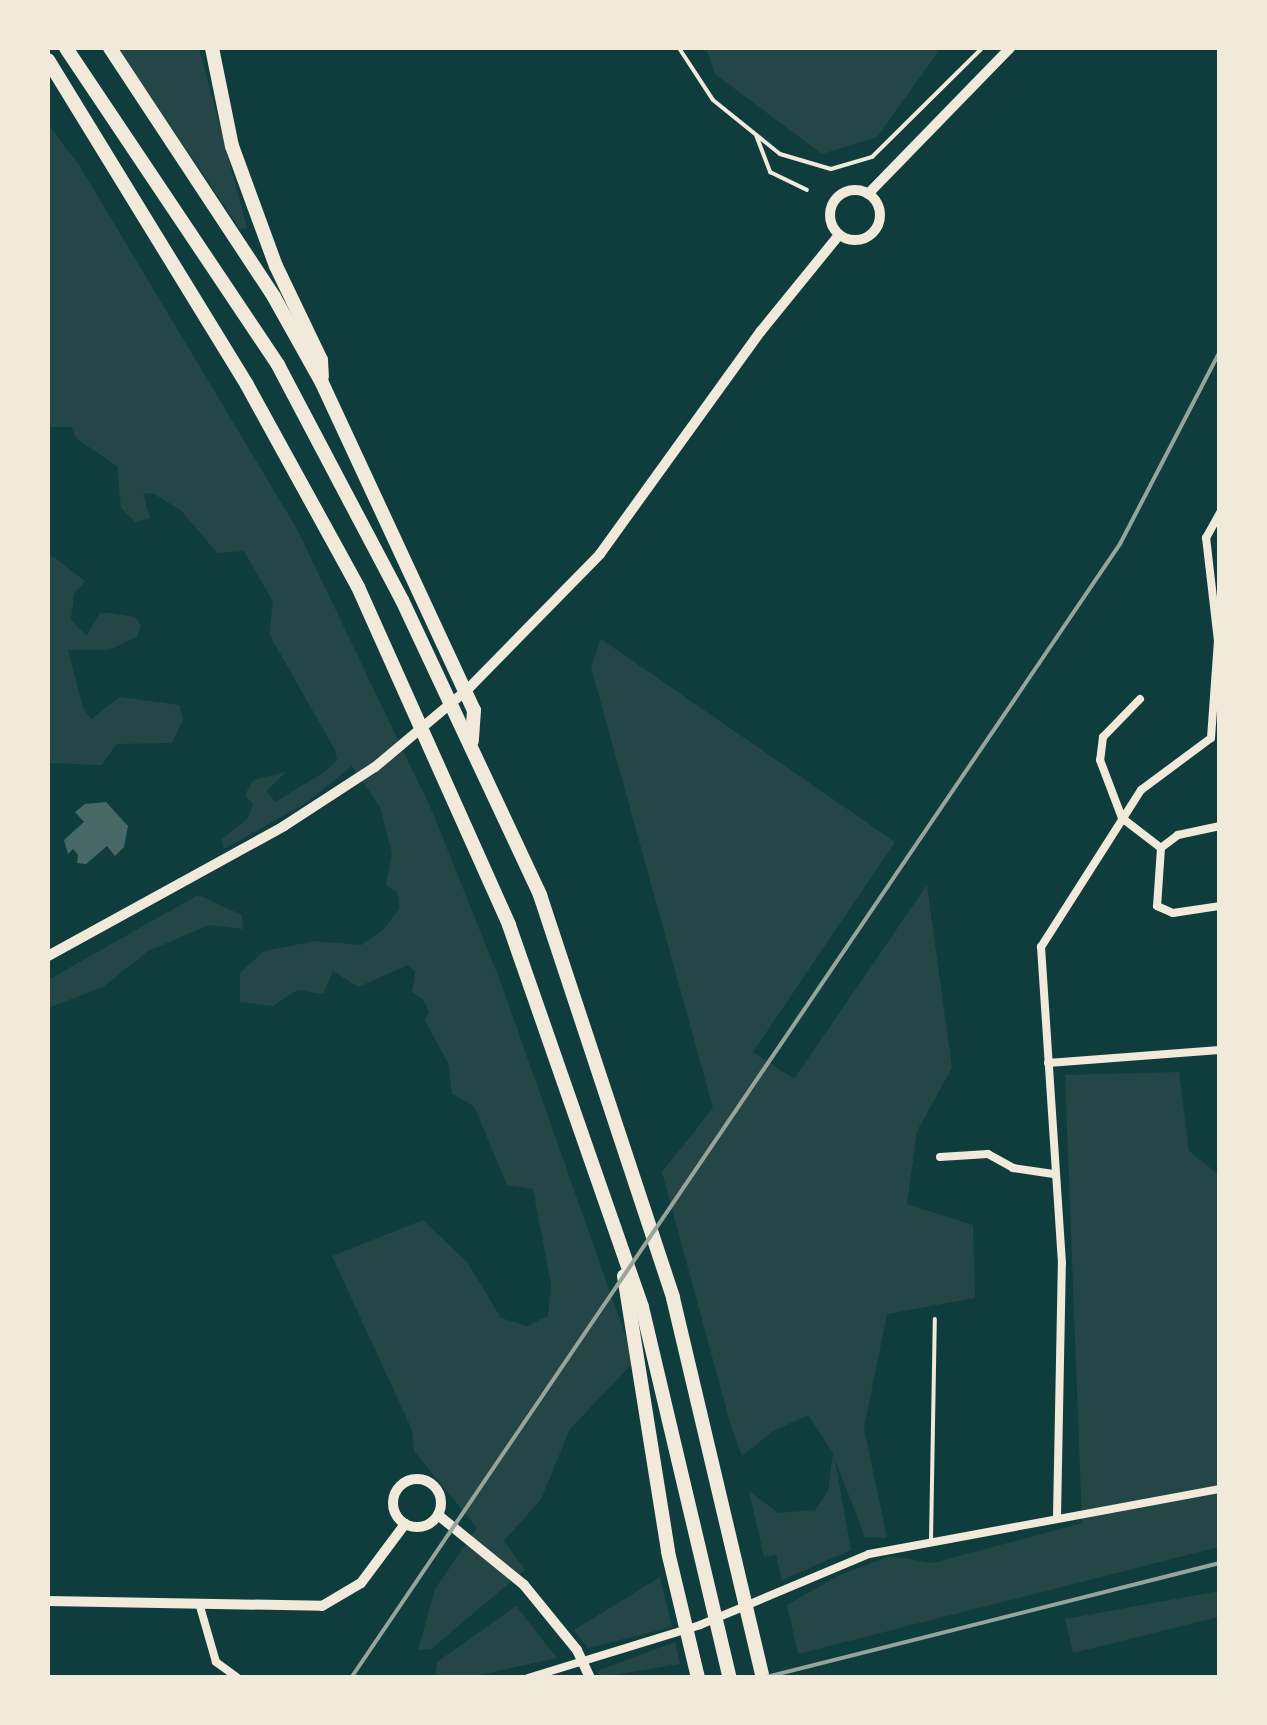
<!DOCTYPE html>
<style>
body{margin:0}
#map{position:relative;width:1267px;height:1725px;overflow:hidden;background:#0f3d3e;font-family:Montserrat,sans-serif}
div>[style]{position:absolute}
.green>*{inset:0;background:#244646}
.building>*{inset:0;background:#486865}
.service>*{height:4px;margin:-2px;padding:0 2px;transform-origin:2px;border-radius:2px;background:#f1e9da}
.minor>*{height:8px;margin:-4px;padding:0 4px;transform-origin:4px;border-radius:4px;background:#f1e9da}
.tertiary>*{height:10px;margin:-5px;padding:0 5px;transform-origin:5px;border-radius:5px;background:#f1e9da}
.tertiary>.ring{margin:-5px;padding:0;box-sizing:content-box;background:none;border:10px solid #f1e9da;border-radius:50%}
.trunk>*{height:14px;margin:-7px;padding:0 7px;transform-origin:7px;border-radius:7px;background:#f1e9da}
.rail>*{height:4px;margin:-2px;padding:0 2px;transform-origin:2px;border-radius:2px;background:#97a49c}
span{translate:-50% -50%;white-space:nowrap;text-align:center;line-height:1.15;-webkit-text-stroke:8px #f1e9da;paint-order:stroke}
.frame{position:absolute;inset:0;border:50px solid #f1e9da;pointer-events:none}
</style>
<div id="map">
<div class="green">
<i style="clip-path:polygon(118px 48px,199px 48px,247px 228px,240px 229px)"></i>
<i style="clip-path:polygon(706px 48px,933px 48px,938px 52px,877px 137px,822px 154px,715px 74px)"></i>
<i style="clip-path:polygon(48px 124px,79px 165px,297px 529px,432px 811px,501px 983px,629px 1346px,631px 1365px,570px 1429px,541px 1499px,504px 1541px,525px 1570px,431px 1649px,418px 1650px,435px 1589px,477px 1528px,414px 1451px,412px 1430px,332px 1256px,423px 1220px,467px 1262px,501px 1318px,527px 1326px,548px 1316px,551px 1285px,533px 1189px,507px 1185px,474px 1106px,452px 1094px,448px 1063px,425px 1021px,429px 1011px,423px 999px,412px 992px,415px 972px,408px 965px,358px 987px,333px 971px,323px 994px,297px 990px,273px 1006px,240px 1002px,240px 973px,264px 951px,315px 941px,361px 945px,383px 930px,399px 909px,398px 893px,386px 885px,392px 853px,380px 807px,352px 766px,306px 803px,224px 849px,221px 840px,248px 818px,253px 804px,245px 795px,253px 780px,286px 772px,266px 791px,275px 802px,323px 773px,337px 760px,335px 750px,269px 634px,273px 602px,244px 551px,217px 553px,181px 510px,152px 493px,143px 494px,150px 518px,135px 522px,121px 508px,117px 466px,77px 439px,71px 427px,48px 427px)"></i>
<i style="clip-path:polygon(48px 553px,85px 581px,74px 594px,71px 619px,77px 627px,87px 635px,100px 613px,110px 613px,135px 617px,141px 626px,137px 637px,109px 650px,68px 650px,83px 708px,91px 719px,120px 697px,179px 705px,183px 719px,172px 743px,117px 744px,101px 765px,48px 763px)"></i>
<i style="clip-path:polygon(601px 639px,895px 842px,753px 1052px,794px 1079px,927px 885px,952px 1068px,917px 1131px,907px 1204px,973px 1225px,975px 1298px,887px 1314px,864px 1428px,887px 1538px,865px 1537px,835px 1460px,851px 1550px,782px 1580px,776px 1555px,764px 1557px,749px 1491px,778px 1513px,815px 1510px,828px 1491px,833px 1453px,808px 1415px,773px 1431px,742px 1456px,730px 1423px,662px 1172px,713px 1108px,591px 667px)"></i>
<i style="clip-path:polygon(198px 895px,242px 915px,243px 929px,209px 925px,148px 951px,103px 987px,48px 1008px,48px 980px)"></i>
<i style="clip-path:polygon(1179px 1072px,1189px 1151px,1219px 1175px,1219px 1547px,798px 1654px,787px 1605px,840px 1575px,890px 1556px,933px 1563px,1082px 1523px,1065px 1075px)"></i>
<i style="clip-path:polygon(660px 1577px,672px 1627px,588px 1648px,574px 1630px)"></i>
<i style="clip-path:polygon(1219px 1591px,1219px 1617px,1073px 1653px,1065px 1619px)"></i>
<i style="clip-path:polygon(516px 1606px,557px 1658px,471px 1677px,435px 1677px,437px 1662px)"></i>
<i style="clip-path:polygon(675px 1642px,680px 1664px,600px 1677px,597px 1671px)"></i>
</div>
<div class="building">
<i style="clip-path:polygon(106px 802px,128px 826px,124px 847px,115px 856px,107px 846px,86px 864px,77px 863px,78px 855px,73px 849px,68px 854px,64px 840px,84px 822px,75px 812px,85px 804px)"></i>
</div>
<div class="service">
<i style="left:679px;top:48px;width:62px;rotate:56.8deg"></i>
<i style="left:713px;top:100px;width:86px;rotate:38.9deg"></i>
<i style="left:780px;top:154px;width:53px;rotate:16.4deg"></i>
<i style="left:831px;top:169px;width:43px;rotate:-16.3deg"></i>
<i style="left:872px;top:157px;width:155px;rotate:-44.7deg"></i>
<i style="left:756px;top:135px;width:40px;rotate:69deg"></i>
<i style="left:770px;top:172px;width:41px;rotate:25.9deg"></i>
<i style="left:931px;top:1539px;width:220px;rotate:-89deg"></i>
</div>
<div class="minor">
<i style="left:1140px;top:699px;width:53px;rotate:134.2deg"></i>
<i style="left:1103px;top:737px;width:23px;rotate:97deg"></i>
<i style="left:1100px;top:760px;width:62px;rotate:69.2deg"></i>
<i style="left:1122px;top:818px;width:49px;rotate:37.6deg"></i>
<i style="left:1220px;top:826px;width:43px;rotate:167.9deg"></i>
<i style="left:1178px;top:835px;width:21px;rotate:143deg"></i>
<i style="left:1161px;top:848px;width:58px;rotate:93.9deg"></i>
<i style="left:1157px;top:906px;width:17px;rotate:24deg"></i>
<i style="left:1173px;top:913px;width:48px;rotate:-8.5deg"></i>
<i style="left:1048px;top:1063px;width:172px;rotate:-4.3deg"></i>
<i style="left:940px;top:1157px;width:48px;rotate:-3.6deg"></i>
<i style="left:988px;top:1154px;width:29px;rotate:29deg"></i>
<i style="left:1013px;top:1168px;width:41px;rotate:8.3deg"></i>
<i style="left:1057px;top:1517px;width:254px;rotate:-88.9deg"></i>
<i style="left:1062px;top:1263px;width:317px;rotate:-93.8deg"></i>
<i style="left:1041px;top:947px;width:186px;rotate:-57.5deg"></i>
<i style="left:1141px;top:790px;width:87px;rotate:-36.6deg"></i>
<i style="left:1211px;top:738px;width:97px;rotate:-85.9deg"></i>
<i style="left:1218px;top:641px;width:104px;rotate:-96.6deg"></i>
<i style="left:1206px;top:538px;width:29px;rotate:-61deg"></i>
<i style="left:199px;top:1603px;width:61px;rotate:73.9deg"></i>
<i style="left:216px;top:1662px;width:27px;rotate:36deg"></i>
<i style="left:528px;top:1678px;width:180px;rotate:-17.1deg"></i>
<i style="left:700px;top:1625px;width:183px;rotate:-22.8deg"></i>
<i style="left:869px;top:1554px;width:357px;rotate:-10.5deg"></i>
</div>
<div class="tertiary">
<i class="ring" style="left:830px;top:190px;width:40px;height:40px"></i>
<i style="left:868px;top:194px;width:204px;rotate:-45.8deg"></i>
<i style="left:48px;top:956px;width:269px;rotate:-28.8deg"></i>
<i style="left:284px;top:826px;width:108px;rotate:-33deg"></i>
<i style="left:375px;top:767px;width:121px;rotate:-40deg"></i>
<i style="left:468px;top:689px;width:189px;rotate:-45.6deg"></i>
<i style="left:600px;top:554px;width:275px;rotate:-54.2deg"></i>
<i style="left:761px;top:331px;width:124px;rotate:-50.9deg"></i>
<i class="ring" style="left:393px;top:1479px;width:38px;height:38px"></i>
<i style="left:438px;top:1515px;width:111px;rotate:39.1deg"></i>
<i style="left:524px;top:1585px;width:84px;rotate:50.8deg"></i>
<i style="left:577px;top:1650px;width:31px;rotate:65deg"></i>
<i style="left:48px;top:1601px;width:274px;rotate:1deg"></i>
<i style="left:322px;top:1606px;width:45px;rotate:-30.5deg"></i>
<i style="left:361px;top:1583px;width:74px;rotate:-53.3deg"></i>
</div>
<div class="trunk">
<i style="left:66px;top:48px;width:381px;rotate:56.2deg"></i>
<i style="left:278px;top:365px;width:266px;rotate:62.2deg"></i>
<i style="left:402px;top:600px;width:326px;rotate:64.9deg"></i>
<i style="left:540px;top:895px;width:424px;rotate:71.7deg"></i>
<i style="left:673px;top:1298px;width:391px;rotate:76.7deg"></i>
<i style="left:110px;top:48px;width:298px;rotate:56.6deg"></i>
<i style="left:274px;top:297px;width:98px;rotate:60.8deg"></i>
<i style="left:322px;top:383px;width:361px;rotate:65.1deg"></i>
<i style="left:474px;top:710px;width:31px;rotate:94deg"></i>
<i style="left:212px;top:48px;width:100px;rotate:78.5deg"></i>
<i style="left:232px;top:146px;width:128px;rotate:69.9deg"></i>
<i style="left:276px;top:266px;width:104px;rotate:64.4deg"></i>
<i style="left:321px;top:360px;width:17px;rotate:87deg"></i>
<i style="left:48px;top:60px;width:381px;rotate:58.5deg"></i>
<i style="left:247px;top:385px;width:230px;rotate:61.2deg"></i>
<i style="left:358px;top:587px;width:370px;rotate:65.9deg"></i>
<i style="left:509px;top:925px;width:404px;rotate:70.8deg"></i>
<i style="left:642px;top:1307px;width:381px;rotate:76.7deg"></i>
<i style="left:624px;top:1276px;width:279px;rotate:80.9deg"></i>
<i style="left:668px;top:1552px;width:130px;rotate:76.6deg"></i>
</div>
<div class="rail">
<i style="left:351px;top:1678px;width:1370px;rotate:-55.86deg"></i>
<i style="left:1120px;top:544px;width:217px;rotate:-62.6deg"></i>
<i style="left:762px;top:1678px;width:472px;rotate:-14.1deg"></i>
</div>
<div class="frame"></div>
</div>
